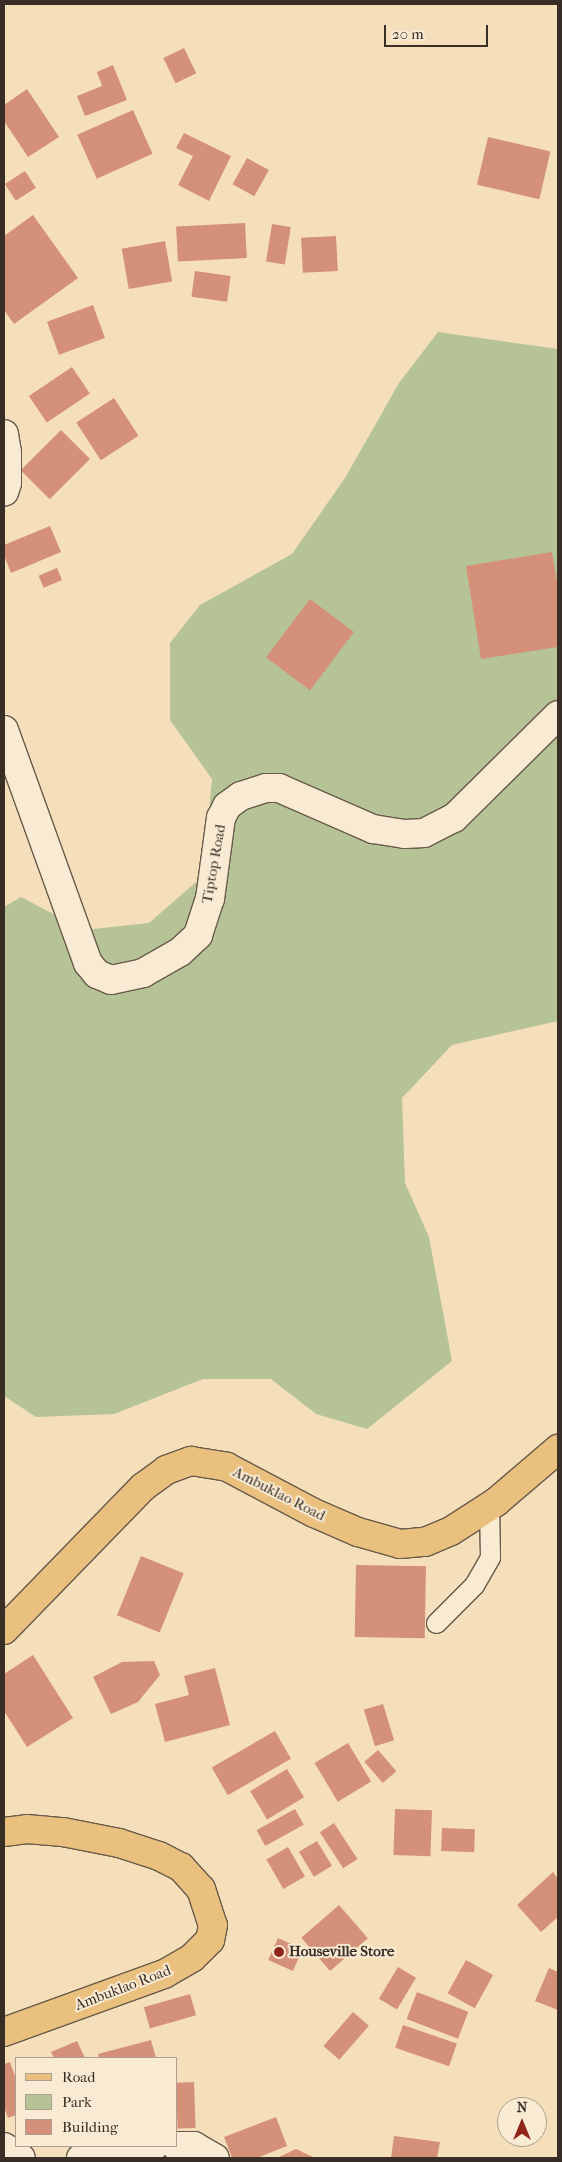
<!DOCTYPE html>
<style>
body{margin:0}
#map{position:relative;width:562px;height:2162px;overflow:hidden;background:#f5dfbb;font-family:"IM FELL French Canon",serif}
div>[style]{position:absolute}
.green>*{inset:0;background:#b5c396}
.building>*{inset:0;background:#d49079;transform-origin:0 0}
.roads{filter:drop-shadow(1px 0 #685a4b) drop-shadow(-1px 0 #685a4b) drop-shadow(0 1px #685a4b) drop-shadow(0 -1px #685a4b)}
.service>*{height:19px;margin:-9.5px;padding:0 9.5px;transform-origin:9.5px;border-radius:9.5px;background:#f8ead3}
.minor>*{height:28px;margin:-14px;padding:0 14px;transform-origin:14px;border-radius:14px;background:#f8ead3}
.primary>*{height:28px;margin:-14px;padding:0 14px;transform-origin:14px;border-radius:14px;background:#eac07e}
.dots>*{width:14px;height:14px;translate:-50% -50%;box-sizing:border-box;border:2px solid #f8ead3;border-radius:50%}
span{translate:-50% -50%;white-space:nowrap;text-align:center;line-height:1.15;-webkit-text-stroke:4px #f8ead3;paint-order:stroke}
.street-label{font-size:15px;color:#392e26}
.poi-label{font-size:15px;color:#392e26;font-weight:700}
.left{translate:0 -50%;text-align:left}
.frame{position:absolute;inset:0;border:5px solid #392e26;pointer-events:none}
.legend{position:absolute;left:15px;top:2057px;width:162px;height:90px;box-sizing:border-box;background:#f8ead3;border:1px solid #ac9f8e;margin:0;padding:6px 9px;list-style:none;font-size:15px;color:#392e26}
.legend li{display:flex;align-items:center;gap:10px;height:25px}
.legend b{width:25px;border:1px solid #ac9f8e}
.north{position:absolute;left:497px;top:2097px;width:50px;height:50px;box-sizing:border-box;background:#f8ead3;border:1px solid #ac9f8e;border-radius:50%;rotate:0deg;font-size:14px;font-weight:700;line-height:20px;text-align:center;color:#392e26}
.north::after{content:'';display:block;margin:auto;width:18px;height:22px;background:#8f2418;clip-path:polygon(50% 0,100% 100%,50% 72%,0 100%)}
.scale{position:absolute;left:384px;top:25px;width:104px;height:22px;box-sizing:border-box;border:2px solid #392e26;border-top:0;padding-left:6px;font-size:15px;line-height:18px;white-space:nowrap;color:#392e26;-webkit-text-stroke:4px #f8ead3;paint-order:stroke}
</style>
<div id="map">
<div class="green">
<i style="clip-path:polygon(438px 332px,558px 349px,558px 1021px,452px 1045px,402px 1098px,405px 1183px,429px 1237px,452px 1361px,367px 1429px,316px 1414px,271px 1379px,203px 1379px,114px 1414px,36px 1417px,4px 1396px,4px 907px,21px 897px,84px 930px,149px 923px,203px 876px,212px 779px,170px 720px,170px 643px,200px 605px,292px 554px,345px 478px,399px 383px)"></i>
</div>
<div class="building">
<i style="left:184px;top:48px;width:28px;height:23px;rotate:64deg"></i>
<i style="clip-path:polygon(113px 65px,127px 100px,85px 116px,77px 96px,102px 86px,97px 72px)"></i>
<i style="clip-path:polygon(27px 89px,59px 137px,28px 157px,4px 121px,4px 105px)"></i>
<i style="left:133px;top:110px;width:48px;height:61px;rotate:66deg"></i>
<i style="clip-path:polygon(184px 133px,231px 156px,209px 201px,178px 185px,193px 156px,176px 148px)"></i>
<i style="left:488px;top:137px;width:64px;height:49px;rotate:13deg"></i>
<i style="left:247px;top:158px;width:25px;height:30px;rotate:29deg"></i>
<i style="left:25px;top:171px;width:20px;height:24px;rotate:57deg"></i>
<i style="clip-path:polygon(33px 215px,78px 278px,14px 324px,4px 310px,4px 236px)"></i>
<i style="left:245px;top:223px;width:35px;height:69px;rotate:87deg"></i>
<i style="left:272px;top:224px;width:19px;height:38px;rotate:9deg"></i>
<i style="left:336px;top:236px;width:35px;height:35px;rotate:87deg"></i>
<i style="left:165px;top:241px;width:41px;height:44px;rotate:80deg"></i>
<i style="left:195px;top:271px;width:36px;height:26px;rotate:8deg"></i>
<i style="left:93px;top:305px;width:35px;height:49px;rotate:70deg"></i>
<i style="left:72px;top:367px;width:32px;height:52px;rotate:56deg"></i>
<i style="left:114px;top:398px;width:45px;height:45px;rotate:57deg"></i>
<i style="left:61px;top:430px;width:41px;height:57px;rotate:45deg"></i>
<i style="clip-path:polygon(50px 526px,61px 552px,11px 573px,4px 555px,4px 545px)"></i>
<i style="clip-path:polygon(552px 552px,558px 588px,558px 647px,481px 659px,466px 566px)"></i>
<i style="left:57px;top:568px;width:13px;height:20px;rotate:67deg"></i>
<i style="left:310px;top:599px;width:55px;height:73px;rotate:37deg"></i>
<i style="left:141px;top:1556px;width:46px;height:64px;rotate:22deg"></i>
<i style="left:356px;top:1565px;width:70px;height:72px;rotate:1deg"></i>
<i style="clip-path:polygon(33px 1655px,73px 1718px,27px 1747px,4px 1711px,4px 1674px)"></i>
<i style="clip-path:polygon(154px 1661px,160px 1675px,138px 1702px,111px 1714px,93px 1677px,122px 1662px)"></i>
<i style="clip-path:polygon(215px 1668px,230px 1725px,165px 1742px,155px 1704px,189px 1695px,184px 1676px)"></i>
<i style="left:383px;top:1704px;width:38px;height:20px;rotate:73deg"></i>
<i style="left:275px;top:1731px;width:32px;height:73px;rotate:60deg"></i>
<i style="left:348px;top:1743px;width:45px;height:39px;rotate:59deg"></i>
<i style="left:378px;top:1750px;width:28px;height:18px;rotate:49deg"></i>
<i style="left:287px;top:1769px;width:33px;height:43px;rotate:59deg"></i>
<i style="left:295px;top:1809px;width:18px;height:44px;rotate:61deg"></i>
<i style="left:395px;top:1809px;width:37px;height:46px;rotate:2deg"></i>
<i style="left:334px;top:1823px;width:43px;height:17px;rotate:57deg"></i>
<i style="left:442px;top:1828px;width:33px;height:23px;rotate:2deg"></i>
<i style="left:317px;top:1841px;width:29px;height:21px;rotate:59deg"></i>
<i style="left:288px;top:1847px;width:34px;height:25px;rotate:60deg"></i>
<i style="clip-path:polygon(553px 1872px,558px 1879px,558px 1917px,541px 1932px,517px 1905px)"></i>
<i style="left:339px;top:1905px;width:44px;height:50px;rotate:49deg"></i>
<i style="left:278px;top:1938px;width:27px;height:24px;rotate:24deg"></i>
<i style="left:466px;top:1960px;width:31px;height:38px;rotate:29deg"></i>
<i style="left:398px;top:1967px;width:21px;height:37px;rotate:31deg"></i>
<i style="clip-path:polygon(549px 1968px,558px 1972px,558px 2010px,535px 2001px)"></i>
<i style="left:417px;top:1992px;width:55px;height:29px;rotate:21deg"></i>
<i style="left:190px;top:1994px;width:22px;height:48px;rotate:74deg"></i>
<i style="left:353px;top:2012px;width:21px;height:45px;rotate:41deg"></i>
<i style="left:403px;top:2025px;width:57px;height:24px;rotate:19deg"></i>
<i style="clip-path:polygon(151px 2040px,156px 2058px,99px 2058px,98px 2054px)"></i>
<i style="clip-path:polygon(77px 2041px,85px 2058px,54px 2058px,51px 2052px)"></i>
<i style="clip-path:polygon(10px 2062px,16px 2079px,16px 2115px,8px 2118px,4px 2107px,4px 2064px)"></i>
<i style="left:194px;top:2082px;width:46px;height:18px;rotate:88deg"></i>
<i style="clip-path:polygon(276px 2117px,287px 2146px,257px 2158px,232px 2158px,224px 2137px)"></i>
<i style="clip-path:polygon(394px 2136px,440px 2142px,437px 2158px,391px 2158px)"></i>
<i style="clip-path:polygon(296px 2149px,315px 2158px,277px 2158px)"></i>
</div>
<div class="roads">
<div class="service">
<i style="left:436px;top:1623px;width:54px;rotate:-45deg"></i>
<i style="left:474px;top:1585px;width:32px;rotate:-60deg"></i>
<i style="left:490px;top:1557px;width:50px;rotate:-91.1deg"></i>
</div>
<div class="minor">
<i style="left:4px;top:434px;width:18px;rotate:81deg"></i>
<i style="left:7px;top:452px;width:31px;rotate:90deg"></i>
<i style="left:7px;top:483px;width:9px;rotate:108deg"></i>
<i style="left:4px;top:730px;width:248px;rotate:70.2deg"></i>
<i style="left:88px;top:963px;width:14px;rotate:51deg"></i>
<i style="left:97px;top:974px;width:15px;rotate:23deg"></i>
<i style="left:111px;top:980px;width:33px;rotate:-12deg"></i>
<i style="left:143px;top:973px;width:43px;rotate:-29.6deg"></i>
<i style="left:180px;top:952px;width:25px;rotate:-43deg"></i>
<i style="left:198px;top:935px;width:38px;rotate:-72deg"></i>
<i style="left:210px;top:899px;width:82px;rotate:-82.3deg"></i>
<i style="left:221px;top:818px;width:13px;rotate:-63deg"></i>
<i style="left:227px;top:806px;width:17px;rotate:-36deg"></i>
<i style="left:241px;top:796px;width:26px;rotate:-18deg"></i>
<i style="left:266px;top:788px;width:13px"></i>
<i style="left:279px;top:788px;width:103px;rotate:23.6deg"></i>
<i style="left:373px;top:829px;width:32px;rotate:9deg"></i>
<i style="left:405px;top:834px;width:19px;rotate:-3deg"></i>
<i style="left:424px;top:833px;width:34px;rotate:-27deg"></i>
<i style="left:454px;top:818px;width:146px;rotate:-44.7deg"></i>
<i style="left:176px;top:2146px;width:18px"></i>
<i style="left:194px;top:2146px;width:24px;rotate:30deg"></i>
<i style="left:4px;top:2147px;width:20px;rotate:33deg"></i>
<i style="left:81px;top:2158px;width:74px;rotate:-9.3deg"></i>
</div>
<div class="primary">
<i style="left:4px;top:1630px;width:199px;rotate:-45.8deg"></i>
<i style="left:143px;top:1487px;width:29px;rotate:-36deg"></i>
<i style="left:166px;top:1470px;width:27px;rotate:-20deg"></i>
<i style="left:191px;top:1461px;width:36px;rotate:9deg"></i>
<i style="left:227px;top:1467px;width:98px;rotate:27.9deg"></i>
<i style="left:314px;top:1513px;width:48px;rotate:23.4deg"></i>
<i style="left:358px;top:1532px;width:44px;rotate:15.9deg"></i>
<i style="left:400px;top:1544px;width:25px;rotate:-5deg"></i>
<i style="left:425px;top:1542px;width:28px;rotate:-23deg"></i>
<i style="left:451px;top:1531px;width:54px;rotate:-32.8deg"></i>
<i style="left:496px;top:1502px;width:82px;rotate:-40.5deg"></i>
<i style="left:4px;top:1832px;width:23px;rotate:-7deg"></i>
<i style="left:27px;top:1829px;width:36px;rotate:5deg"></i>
<i style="left:63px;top:1832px;width:57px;rotate:11.1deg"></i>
<i style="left:119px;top:1843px;width:42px;rotate:18deg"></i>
<i style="left:159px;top:1856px;width:25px;rotate:27deg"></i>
<i style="left:181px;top:1867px;width:30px;rotate:48deg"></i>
<i style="left:201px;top:1889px;width:38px;rotate:72deg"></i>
<i style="left:213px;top:1925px;width:15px;rotate:101deg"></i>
<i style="left:210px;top:1940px;width:25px;rotate:135deg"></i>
<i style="left:192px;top:1958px;width:32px;rotate:150deg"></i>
<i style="left:164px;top:1974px;width:170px;rotate:160.1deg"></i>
</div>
</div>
<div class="dots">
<i style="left:279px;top:1952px;background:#8f2418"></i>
</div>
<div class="street-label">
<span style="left:214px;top:864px;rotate:-80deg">Tiptop Road</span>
<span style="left:279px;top:1494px;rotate:27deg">Ambuklao Road</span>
<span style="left:123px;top:1988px;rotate:-21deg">Ambuklao Road</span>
</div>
<div class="poi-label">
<span class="left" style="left:289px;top:1952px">Houseville Store</span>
</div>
<div class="frame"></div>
<ul class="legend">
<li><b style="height:6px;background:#eac07e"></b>Road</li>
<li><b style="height:14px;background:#b5c396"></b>Park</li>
<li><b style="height:14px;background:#d49079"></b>Building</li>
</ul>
<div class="north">N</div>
<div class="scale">20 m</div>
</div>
